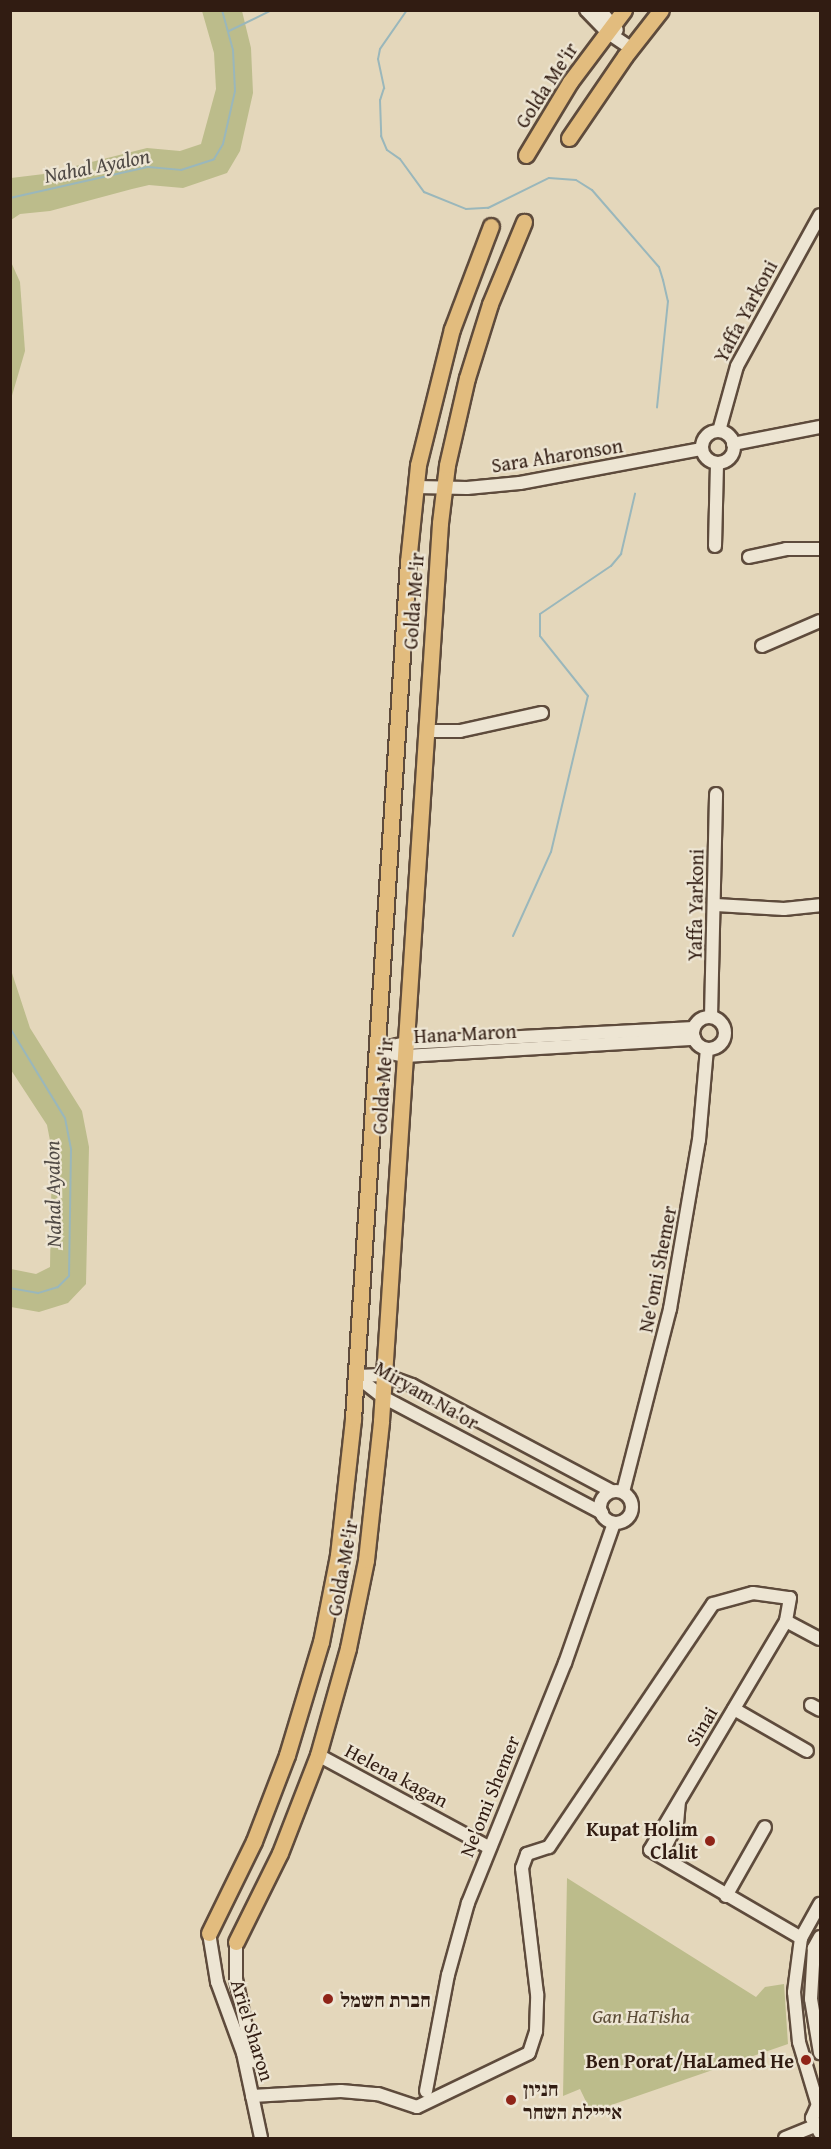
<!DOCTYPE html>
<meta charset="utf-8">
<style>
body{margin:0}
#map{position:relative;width:831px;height:2149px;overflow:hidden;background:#e4d7bb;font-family:"Gentium Book Plus","Frank Ruhl Libre",serif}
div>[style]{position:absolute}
.green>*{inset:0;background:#bcbc8b}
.stream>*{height:2px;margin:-1px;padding:0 1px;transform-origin:1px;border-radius:1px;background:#9ab7bb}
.roads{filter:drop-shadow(2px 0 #5e4b3c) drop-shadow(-2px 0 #5e4b3c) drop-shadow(0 2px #5e4b3c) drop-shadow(0 -2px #5e4b3c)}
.minor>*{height:12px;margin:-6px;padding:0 6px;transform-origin:6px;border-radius:6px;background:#ede5d3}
.minor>.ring{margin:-6px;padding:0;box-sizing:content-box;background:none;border:12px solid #ede5d3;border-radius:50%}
.major>*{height:15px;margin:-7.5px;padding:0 7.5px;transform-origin:7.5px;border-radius:7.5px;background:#e2bc7e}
.dots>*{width:16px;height:16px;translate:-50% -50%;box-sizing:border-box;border:3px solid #ede5d3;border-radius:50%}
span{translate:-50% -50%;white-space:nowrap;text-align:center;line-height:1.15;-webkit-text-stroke:4.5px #ede5d3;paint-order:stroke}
.street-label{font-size:20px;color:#311c12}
.poi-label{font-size:20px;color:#311c12;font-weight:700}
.right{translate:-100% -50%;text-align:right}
.left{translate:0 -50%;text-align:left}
.park-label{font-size:20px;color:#5b4c36;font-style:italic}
.water-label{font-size:21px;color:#504a45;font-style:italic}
.frame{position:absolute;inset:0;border:12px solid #311c12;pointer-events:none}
</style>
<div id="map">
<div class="green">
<i style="clip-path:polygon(202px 11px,242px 11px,251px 48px,253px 93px,240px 151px,227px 173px,183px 188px,149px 185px,132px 189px,50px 211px,20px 214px,11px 220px,11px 178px,44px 174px,147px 148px,180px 151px,201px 144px,216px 89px,214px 53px)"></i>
<i style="clip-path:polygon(11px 262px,20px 282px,25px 351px,11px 399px)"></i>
<i style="clip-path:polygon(10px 967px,30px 1028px,82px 1111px,89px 1147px,86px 1284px,68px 1303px,39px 1312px,11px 1307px,11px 1269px,36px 1274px,50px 1267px,52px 1151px,47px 1125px,11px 1070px)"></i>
<i style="clip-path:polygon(567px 1878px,756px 1997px,765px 1987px,784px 1984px,788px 2044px,591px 2112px,580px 2089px,563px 2096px)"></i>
</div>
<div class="stream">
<i style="left:407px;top:10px;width:47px;rotate:124.7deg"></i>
<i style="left:380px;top:49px;width:10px;rotate:101deg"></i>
<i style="left:378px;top:59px;width:30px;rotate:78deg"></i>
<i style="left:384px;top:88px;width:13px;rotate:108deg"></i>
<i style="left:380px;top:100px;width:36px;rotate:88deg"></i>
<i style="left:381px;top:136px;width:15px;rotate:67deg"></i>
<i style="left:387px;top:150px;width:16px;rotate:35deg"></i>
<i style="left:400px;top:159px;width:41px;rotate:54deg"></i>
<i style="left:424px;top:192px;width:45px;rotate:22deg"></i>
<i style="left:466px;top:209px;width:22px;rotate:-3deg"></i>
<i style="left:488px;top:208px;width:68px;rotate:-26.2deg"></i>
<i style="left:549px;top:178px;width:27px;rotate:4deg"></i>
<i style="left:576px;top:180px;width:19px;rotate:32deg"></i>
<i style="left:592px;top:190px;width:102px;rotate:49deg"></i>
<i style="left:659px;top:267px;width:14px;rotate:73deg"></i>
<i style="left:663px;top:280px;width:22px;rotate:77deg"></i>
<i style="left:668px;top:301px;width:107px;rotate:95.9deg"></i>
<i style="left:229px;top:31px;width:48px;rotate:-26deg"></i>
<i style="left:10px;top:198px;width:141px;rotate:-12.7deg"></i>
<i style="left:148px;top:167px;width:33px;rotate:5deg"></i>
<i style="left:181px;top:170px;width:35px;rotate:-18deg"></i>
<i style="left:214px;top:159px;width:17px;rotate:-59deg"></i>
<i style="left:223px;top:144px;width:54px;rotate:-77.2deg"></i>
<i style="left:235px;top:91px;width:41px;rotate:-92.8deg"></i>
<i style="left:233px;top:50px;width:41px;rotate:-105.4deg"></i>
<i style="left:513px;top:936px;width:92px;rotate:-65.7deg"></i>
<i style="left:551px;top:852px;width:160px;rotate:-76.7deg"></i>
<i style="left:588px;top:696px;width:77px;rotate:-128.7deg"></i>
<i style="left:540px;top:636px;width:22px;rotate:-90deg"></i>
<i style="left:540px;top:614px;width:86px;rotate:-34.1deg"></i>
<i style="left:611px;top:566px;width:16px;rotate:-50deg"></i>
<i style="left:621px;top:554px;width:62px;rotate:-76.9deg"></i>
<i style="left:10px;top:1028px;width:105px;rotate:58.6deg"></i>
<i style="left:65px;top:1118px;width:32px;rotate:79deg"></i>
<i style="left:71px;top:1149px;width:127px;rotate:90.9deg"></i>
<i style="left:69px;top:1276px;width:16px;rotate:135deg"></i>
<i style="left:58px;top:1287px;width:21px;rotate:163deg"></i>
<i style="left:38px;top:1293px;width:28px;rotate:-170deg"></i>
</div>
<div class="roads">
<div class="minor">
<i style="left:586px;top:10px;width:30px;rotate:46deg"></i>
<i style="left:607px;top:32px;width:29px;rotate:34deg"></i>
<i style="left:600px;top:10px;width:26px;rotate:50deg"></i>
<i style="left:719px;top:431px;width:67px;rotate:-74.5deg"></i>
<i style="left:737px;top:366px;width:172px;rotate:-61.2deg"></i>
<i class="ring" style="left:702px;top:431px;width:20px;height:20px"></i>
<i style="left:733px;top:444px;width:89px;rotate:-11.1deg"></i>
<i style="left:416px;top:487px;width:51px;rotate:1.1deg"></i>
<i style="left:467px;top:488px;width:53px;rotate:-5.4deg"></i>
<i style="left:520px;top:483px;width:185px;rotate:-10.6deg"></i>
<i style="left:715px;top:546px;width:83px;rotate:-88.6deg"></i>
<i style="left:749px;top:557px;width:38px;rotate:-12deg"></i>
<i style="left:786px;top:549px;width:34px"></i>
<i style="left:762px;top:646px;width:63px;rotate:-23.3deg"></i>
<i style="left:426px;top:731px;width:34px"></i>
<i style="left:460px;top:731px;width:84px;rotate:-12.4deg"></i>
<i style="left:716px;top:905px;width:68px;rotate:3.4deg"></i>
<i style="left:784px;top:909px;width:36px;rotate:-6deg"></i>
<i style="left:711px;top:1017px;width:223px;rotate:-88.7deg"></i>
<i class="ring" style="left:693px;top:1017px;width:20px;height:20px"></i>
<i style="left:380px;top:1049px;width:27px;rotate:-13deg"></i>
<i style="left:406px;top:1043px;width:288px;rotate:-3deg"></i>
<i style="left:376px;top:1050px;width:30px;rotate:12deg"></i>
<i style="left:405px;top:1056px;width:290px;rotate:-3.4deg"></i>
<i style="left:356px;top:1376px;width:28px;rotate:-2deg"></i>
<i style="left:384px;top:1375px;width:30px;rotate:20deg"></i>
<i style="left:412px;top:1385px;width:225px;rotate:28deg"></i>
<i style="left:356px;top:1376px;width:34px;rotate:38deg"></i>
<i style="left:383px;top:1397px;width:248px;rotate:27.9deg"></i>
<i class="ring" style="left:600px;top:1491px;width:20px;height:20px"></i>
<i style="left:623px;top:1492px;width:189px;rotate:-75.6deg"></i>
<i style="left:670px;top:1309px;width:171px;rotate:-80.3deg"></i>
<i style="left:699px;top:1140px;width:91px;rotate:-85deg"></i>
<i style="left:786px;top:1621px;width:38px;rotate:28deg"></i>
<i style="left:811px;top:1705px;width:10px;rotate:29deg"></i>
<i style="left:734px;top:1709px;width:84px;rotate:29.9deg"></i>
<i style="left:318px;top:1755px;width:193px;rotate:28.4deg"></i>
<i style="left:661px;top:1855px;width:35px;rotate:-63deg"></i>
<i style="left:677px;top:1824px;width:21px;rotate:-85deg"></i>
<i style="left:726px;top:1896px;width:79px;rotate:-60.5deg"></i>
<i style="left:209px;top:1933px;width:50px;rotate:80.7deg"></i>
<i style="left:217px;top:1982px;width:76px;rotate:69.9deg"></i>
<i style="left:243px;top:2053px;width:87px;rotate:78deg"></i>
<i style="left:820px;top:1937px;width:13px;rotate:119deg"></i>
<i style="left:814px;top:1948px;width:51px;rotate:93.4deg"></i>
<i style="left:811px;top:1999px;width:55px;rotate:80.5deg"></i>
<i style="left:236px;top:1942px;width:37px;rotate:90deg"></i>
<i style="left:236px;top:1979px;width:84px;rotate:78.3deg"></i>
<i style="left:426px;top:2091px;width:118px;rotate:-79.3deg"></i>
<i style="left:448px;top:1975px;width:75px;rotate:-74.5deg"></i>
<i style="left:468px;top:1903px;width:259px;rotate:-68deg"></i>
<i style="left:565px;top:1663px;width:148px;rotate:-70.7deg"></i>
<i style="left:252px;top:2096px;width:89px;rotate:-3.2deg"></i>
<i style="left:341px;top:2091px;width:37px;rotate:5deg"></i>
<i style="left:378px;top:2094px;width:41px;rotate:18.4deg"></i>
<i style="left:417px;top:2107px;width:124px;rotate:-25.7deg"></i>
<i style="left:529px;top:2053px;width:23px;rotate:-72deg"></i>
<i style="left:536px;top:2031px;width:37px;rotate:-88deg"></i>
<i style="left:537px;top:1994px;width:127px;rotate:-96.8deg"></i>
<i style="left:522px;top:1868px;width:15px;rotate:-70deg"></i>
<i style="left:527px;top:1854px;width:23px;rotate:-18deg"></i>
<i style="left:549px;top:1847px;width:293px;rotate:-56deg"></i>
<i style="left:713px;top:1604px;width:41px;rotate:-15.4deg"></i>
<i style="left:753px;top:1593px;width:37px;rotate:8deg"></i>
<i style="left:790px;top:1598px;width:23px;rotate:100deg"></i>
<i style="left:786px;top:1621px;width:266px;rotate:120.7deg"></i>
<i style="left:650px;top:1850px;width:175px;rotate:30.2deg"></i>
<i style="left:820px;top:2100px;width:20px;rotate:114deg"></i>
<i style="left:812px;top:2118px;width:17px;rotate:62deg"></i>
<i style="left:817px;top:2102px;width:63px;rotate:-106.7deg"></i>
<i style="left:799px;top:2042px;width:50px;rotate:-95.7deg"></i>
<i style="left:794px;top:1992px;width:54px;rotate:-82.6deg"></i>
<i style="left:801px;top:1938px;width:39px;rotate:-61deg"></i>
<i style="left:785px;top:2138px;width:31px;rotate:-22deg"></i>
</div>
<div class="major">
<i style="left:569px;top:138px;width:99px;rotate:-55.7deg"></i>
<i style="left:625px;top:56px;width:58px;rotate:-52deg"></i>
<i style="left:526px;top:155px;width:85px;rotate:-58.9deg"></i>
<i style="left:570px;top:82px;width:90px;rotate:-53.1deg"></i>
<i style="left:209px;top:1933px;width:102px;rotate:-63.9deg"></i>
<i style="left:254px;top:1841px;width:92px;rotate:-69deg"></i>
<i style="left:287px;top:1755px;width:118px;rotate:-73.3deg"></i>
<i style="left:321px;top:1642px;width:89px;rotate:-78.9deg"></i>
<i style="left:338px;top:1555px;width:137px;rotate:-83.7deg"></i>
<i style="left:353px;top:1419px;width:859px;rotate:-86.33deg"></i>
<i style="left:408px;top:562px;width:98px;rotate:-84.1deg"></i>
<i style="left:418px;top:465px;width:140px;rotate:-76deg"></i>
<i style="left:452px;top:329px;width:110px;rotate:-69.3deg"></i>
<i style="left:236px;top:1942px;width:99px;rotate:-63.7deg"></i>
<i style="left:280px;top:1853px;width:105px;rotate:-68.8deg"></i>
<i style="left:318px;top:1755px;width:111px;rotate:-74.3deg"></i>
<i style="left:348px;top:1648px;width:90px;rotate:-78.4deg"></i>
<i style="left:366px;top:1560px;width:140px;rotate:-83.8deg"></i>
<i style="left:381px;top:1421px;width:900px;rotate:-86.24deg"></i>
<i style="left:440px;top:523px;width:58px;rotate:-83.1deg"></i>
<i style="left:447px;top:465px;width:89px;rotate:-77.1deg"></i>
<i style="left:467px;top:378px;width:77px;rotate:-72.7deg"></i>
<i style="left:490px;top:304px;width:89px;rotate:-67.5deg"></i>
</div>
</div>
<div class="dots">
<i style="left:710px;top:1841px;background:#8f2418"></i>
<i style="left:328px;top:1999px;background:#8f2418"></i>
<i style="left:806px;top:2060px;background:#8f2418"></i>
<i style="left:511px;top:2100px;background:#8f2418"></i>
</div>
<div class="street-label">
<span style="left:546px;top:85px;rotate:-57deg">Golda Me'ir</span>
<span style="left:745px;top:311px;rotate:-62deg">Yaffa Yarkoni</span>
<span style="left:557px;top:455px;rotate:-9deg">Sara Aharonson</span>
<span style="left:413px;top:601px;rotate:-86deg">Golda Me'ir</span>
<span style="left:695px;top:905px;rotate:-89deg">Yaffa Yarkoni</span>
<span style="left:465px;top:1033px;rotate:-3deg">Hana Maron</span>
<span style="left:382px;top:1086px;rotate:-86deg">Golda Me'ir</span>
<span style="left:657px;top:1269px;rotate:-79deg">Ne'omi Shemer</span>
<span style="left:427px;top:1395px;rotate:30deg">Miryam Na'or</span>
<span style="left:342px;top:1568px;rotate:-80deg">Golda Me'ir</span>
<span style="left:701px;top:1726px;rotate:-59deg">Sinai</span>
<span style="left:397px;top:1775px;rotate:28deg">Helena kagan</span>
<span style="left:489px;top:1796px;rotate:-68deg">Ne'omi Shemer</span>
<span style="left:253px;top:2030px;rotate:73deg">Ariel Sharon</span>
</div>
<div class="poi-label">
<span class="right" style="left:698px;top:1840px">Kupat Holim<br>Clalit</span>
<span class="left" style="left:340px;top:1999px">חברת חשמל</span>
<span class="right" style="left:794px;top:2060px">Ben Porat/HaLamed He</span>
<span class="left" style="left:523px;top:2100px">חניון<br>אייילת השחר</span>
</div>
<div class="park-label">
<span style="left:641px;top:2015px">Gan HaTisha</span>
</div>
<div class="water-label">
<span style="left:97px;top:166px;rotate:-11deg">Nahal Ayalon</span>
<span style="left:53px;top:1194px;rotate:-91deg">Nahal Ayalon</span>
</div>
<div class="frame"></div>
</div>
